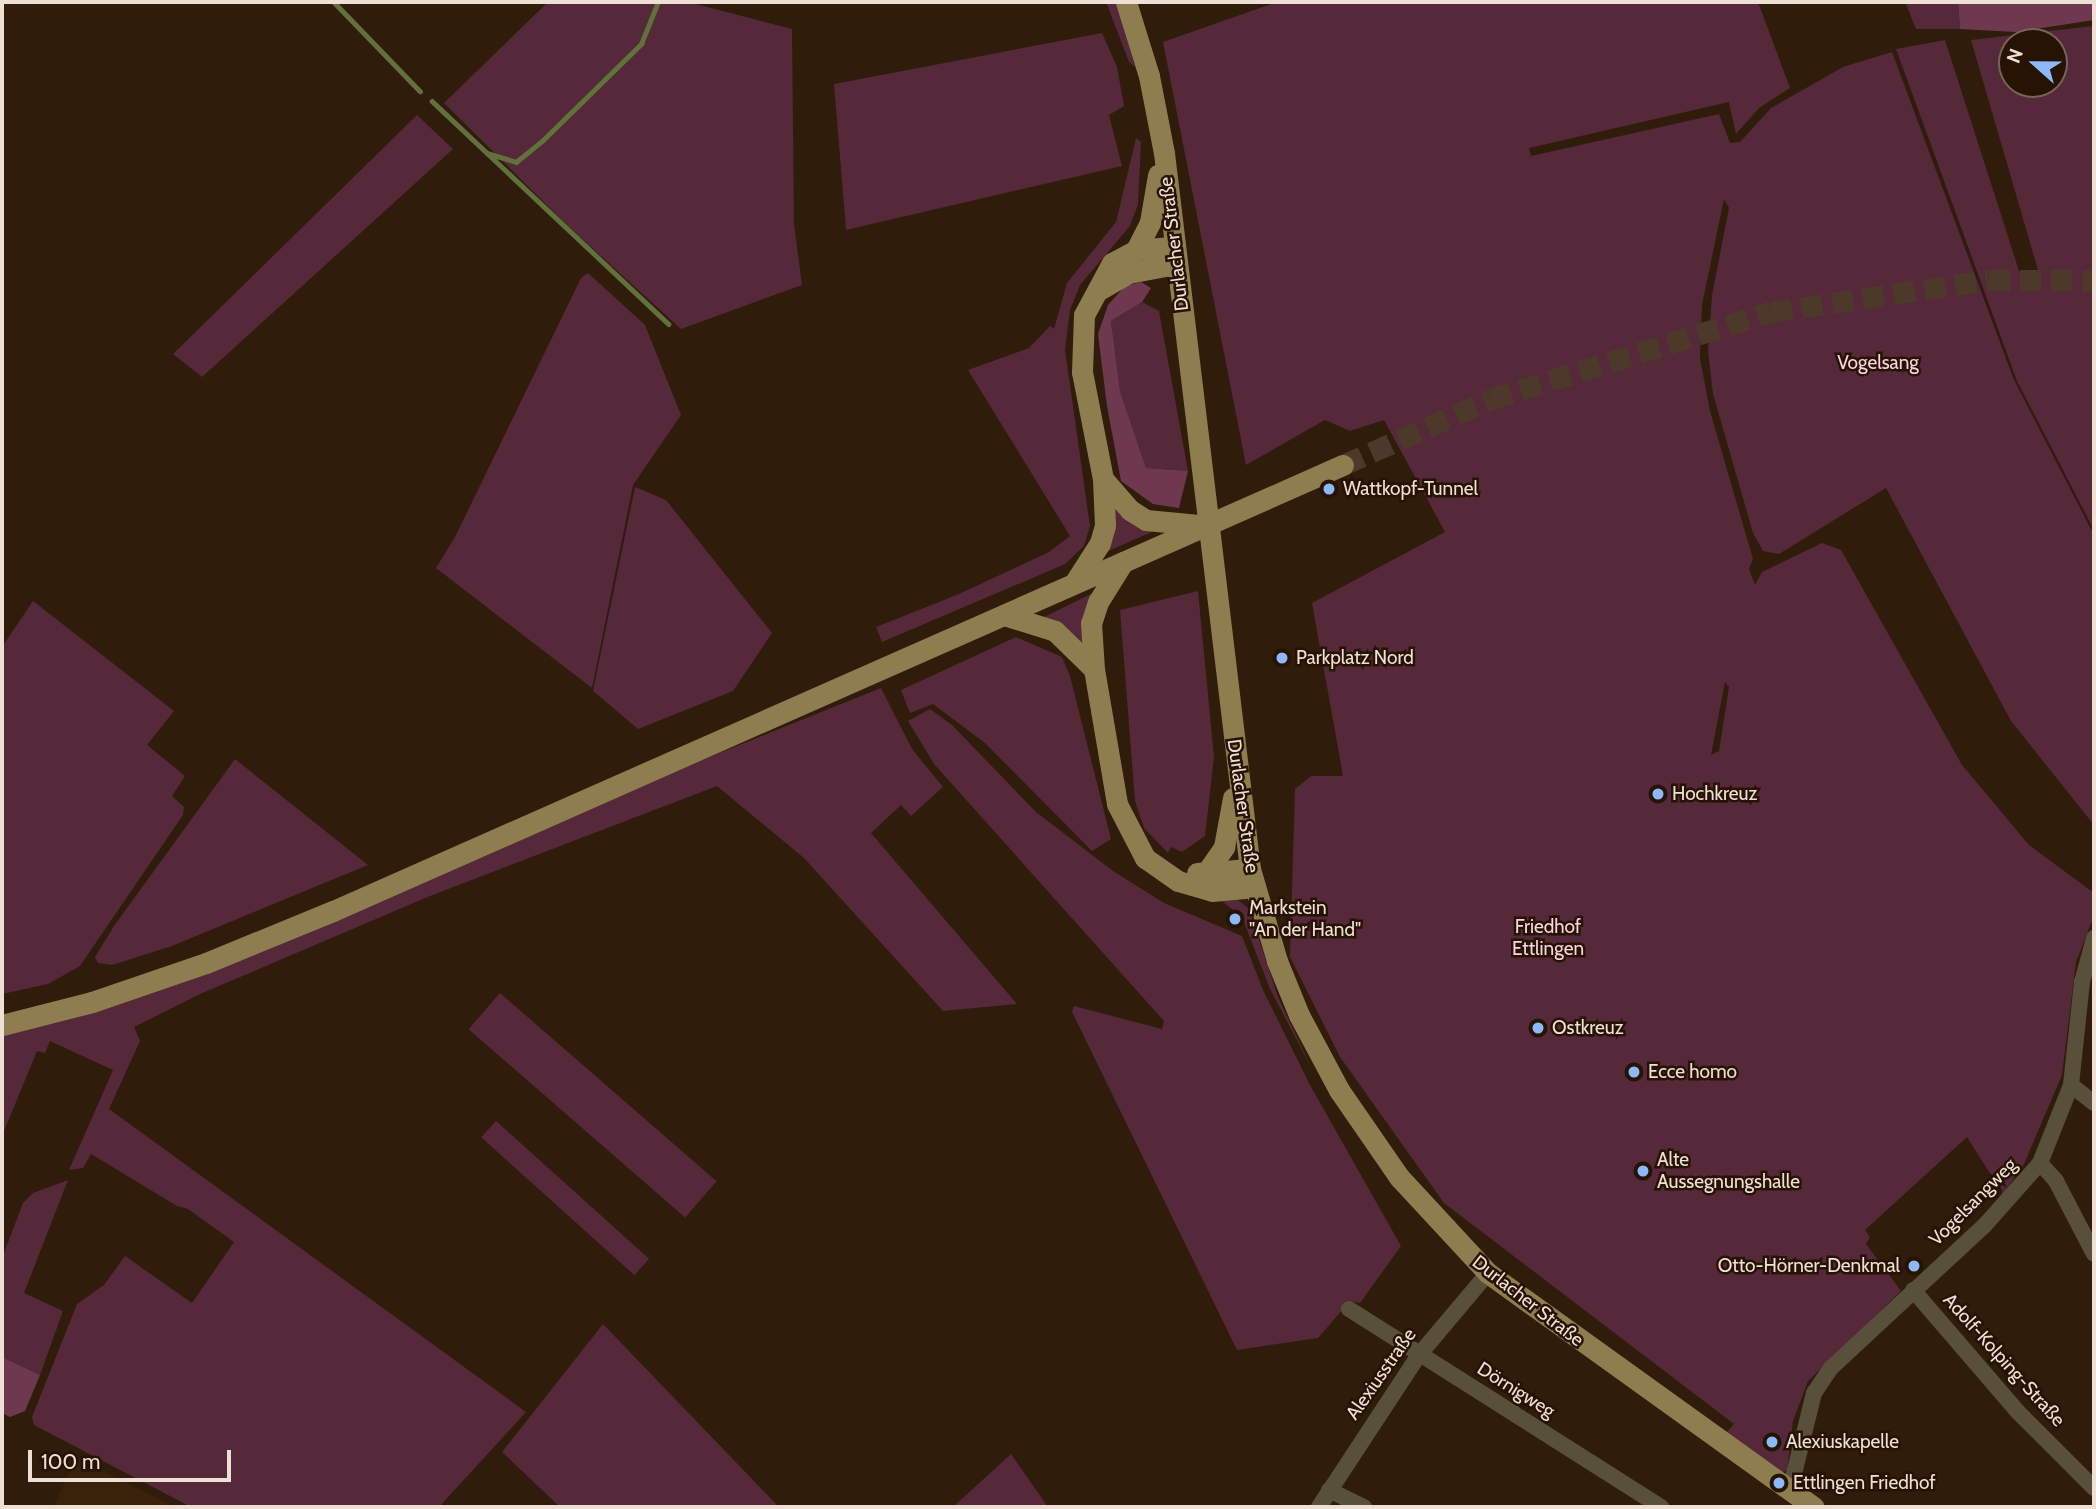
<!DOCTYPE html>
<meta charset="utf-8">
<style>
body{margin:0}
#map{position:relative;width:2096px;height:1509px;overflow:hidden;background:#301c0b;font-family:Cabin,sans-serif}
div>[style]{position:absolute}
.built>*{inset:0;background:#3a210a}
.green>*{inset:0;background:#55283a;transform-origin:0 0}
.forest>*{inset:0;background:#6e394f}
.stream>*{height:4.5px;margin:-2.25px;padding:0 2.25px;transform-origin:2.25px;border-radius:2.25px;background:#60713c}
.major-tunnel>*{height:21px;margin-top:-10.5px;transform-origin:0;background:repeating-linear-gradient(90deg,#4c3929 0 21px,transparent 0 31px)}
.minor>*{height:16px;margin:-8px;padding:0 8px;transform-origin:8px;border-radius:8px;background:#58503a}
.major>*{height:21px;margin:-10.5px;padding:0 10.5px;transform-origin:10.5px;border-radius:10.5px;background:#8e7e4f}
.dots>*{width:19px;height:19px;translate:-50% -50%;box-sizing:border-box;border:4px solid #261303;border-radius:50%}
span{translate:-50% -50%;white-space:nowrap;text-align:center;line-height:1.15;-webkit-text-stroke:5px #261303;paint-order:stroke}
.street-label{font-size:19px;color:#eee0d5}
.park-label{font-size:19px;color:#f8d4e0}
.poi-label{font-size:19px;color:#eee0d5}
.left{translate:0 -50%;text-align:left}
.right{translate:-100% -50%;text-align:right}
.frame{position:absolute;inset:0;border:4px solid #eee0d5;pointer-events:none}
.north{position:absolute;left:1998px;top:28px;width:70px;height:70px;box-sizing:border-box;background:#261303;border:2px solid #766557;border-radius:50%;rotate:291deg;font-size:19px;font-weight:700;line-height:28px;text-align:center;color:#eee0d5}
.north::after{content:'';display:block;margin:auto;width:24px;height:32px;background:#8db9fc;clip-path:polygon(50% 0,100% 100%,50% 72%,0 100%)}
.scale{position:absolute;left:28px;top:1450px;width:203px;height:32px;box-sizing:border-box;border:4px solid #eee0d5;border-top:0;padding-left:9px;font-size:21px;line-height:24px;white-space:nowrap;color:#eee0d5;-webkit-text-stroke:5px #261303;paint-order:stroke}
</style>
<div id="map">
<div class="built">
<i style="clip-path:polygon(75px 1457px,175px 1507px,54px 1507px)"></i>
</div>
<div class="green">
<i style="clip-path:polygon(548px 2px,688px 2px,792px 29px,794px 224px,802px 285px,681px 329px,567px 225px,444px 103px)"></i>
<i style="clip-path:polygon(1106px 2px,1117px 2px,1135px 67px,1129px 62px)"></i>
<i style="clip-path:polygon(evenodd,1277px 2px,1758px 2px,1790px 88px,1759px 108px,1736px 134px,1729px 102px,1529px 148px,1531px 156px,1719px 114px,1730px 143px,1740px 142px,1771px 108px,1843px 67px,1892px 52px,2014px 380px,2094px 535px,2094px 825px,2011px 721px,1886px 488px,1779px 554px,1763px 551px,1753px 533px,1713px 394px,1708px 351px,1712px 295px,1729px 208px,1724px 199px,1702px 305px,1700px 358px,1710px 411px,1753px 559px,1749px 569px,1755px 585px,1762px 572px,1822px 543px,1841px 550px,1962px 765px,2029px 845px,2094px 893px,2094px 916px,2076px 962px,2062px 1075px,2024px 1164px,2003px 1194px,1967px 1137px,1865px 1230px,1870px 1237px,1866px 1244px,1901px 1291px,1808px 1381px,1793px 1421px,1787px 1471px,1782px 1472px,1724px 1435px,1734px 1424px,1444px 1203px,1340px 1057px,1290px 957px,1295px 789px,1311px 776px,1343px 776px,1312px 603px,1445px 532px,1384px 420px,1350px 431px,1325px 420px,1246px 465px,1163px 42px,1277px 2px,1725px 682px,1729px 687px,1719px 751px,1711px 755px,1725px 682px)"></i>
<i style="clip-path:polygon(1905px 2px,1958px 2px,1960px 29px,1916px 29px)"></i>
<i style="clip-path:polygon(evenodd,2094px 26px,2094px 530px,2017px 381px,1896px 49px,1945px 40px,2021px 277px,2038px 270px,1971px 40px,2094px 26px,2012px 42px,2054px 42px,2054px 84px,2012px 84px,2012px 42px)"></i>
<i style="clip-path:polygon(1102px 33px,1117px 67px,1124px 106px,1109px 115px,1122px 166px,846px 230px,834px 84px)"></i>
<i style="clip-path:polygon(417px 115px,453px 149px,202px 377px,173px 354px)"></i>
<i style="clip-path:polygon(1136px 138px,1141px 142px,1138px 204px,1130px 226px,1080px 285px,1070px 310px,1065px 350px,1090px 526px,1084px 546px,1065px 564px,882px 642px,876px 627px,959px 594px,1049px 552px,1070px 536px,968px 370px,1029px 348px,1050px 326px,1054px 329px,1067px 283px,1116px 222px)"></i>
<i style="clip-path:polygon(588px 273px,645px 325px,681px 415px,633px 485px,592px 688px,436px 568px,455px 537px,581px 278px)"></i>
<i style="clip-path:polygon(1142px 302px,1159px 311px,1188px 471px,1146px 468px,1120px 391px,1111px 321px)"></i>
<i style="clip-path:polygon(635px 487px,666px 500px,772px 633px,733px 691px,638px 729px,593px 691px)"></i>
<i style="clip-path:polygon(1111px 503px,1154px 531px,1104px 553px)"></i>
<i style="clip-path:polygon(1198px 591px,1214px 757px,1205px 836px,1182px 852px,1171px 847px,1168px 853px,1144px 828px,1135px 801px,1120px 610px)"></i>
<i style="clip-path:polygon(1093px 593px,1085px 648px,1068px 630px,1042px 618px)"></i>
<i style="clip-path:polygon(33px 601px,174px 711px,147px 745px,185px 776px,172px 796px,184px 807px,183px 815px,80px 966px,48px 984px,2px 994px,2px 647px)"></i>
<i style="clip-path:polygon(1016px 637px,1062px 657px,1070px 676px,1111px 839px,1092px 851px,985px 743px,933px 704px,910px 713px,901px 690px)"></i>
<i style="clip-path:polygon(881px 688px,912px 749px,943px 787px,911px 816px,901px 805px,871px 833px,1017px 1004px,943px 1011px,804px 858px,717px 786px,430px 896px,200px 994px,134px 1027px,140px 1041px,109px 1109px,526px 1412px,439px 1507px,191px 1507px,34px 1425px,32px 1417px,77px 1304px,104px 1285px,125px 1256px,192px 1303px,234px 1242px,188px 1209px,177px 1206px,91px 1154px,83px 1168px,69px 1170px,113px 1070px,50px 1041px,45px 1053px,37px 1051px,2px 1136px,2px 1034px,130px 1000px,247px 958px,707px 758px)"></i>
<i style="clip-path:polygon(930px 709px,952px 725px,1036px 812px,1113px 871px,1164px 903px,1242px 936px,1263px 990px,1310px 1085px,1401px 1246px,1360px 1303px,1350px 1301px,1318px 1338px,1237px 1350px,1072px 1012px,1074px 1006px,1162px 1029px,1164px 1021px,934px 764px,908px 721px)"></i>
<i style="clip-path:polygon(235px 759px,368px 865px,172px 946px,112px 965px,98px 963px,95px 957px,114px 926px)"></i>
<i style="clip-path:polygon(1218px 898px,1237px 899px,1249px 909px,1278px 997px,1313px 1071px,1270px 989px,1242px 917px)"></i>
<i style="left:500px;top:993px;width:287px;height:48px;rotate:41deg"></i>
<i style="left:496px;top:1121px;width:206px;height:22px;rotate:42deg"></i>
<i style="clip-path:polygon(68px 1180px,24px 1293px,63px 1311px,40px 1375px,2px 1357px,2px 1258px,23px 1203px,33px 1193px)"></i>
<i style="clip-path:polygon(603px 1324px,779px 1507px,560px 1507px,502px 1452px)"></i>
<i style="clip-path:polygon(1011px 1454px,1048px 1507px,953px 1507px)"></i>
</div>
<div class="forest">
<i style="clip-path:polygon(1958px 2px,2094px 2px,2094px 20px,2016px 32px,1960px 29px)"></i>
<i style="clip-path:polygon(1141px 282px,1151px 288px,1142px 302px,1111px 321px,1120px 391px,1146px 468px,1188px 471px,1179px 508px,1153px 504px,1121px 481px,1107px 406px,1098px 334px,1108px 305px,1125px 286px)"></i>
<i style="clip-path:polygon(2px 1357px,40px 1375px,25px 1411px,10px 1417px,2px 1413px)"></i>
</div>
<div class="stream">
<i style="left:334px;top:2px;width:124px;rotate:46deg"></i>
<i style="left:432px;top:101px;width:325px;rotate:43.3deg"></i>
<i style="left:487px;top:153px;width:30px;rotate:17deg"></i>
<i style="left:516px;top:162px;width:33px;rotate:-39deg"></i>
<i style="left:542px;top:141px;width:139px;rotate:-44.4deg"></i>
<i style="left:641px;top:44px;width:45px;rotate:-68deg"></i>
</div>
<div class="major-tunnel">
<i style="left:1343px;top:465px;width:162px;rotate:-24deg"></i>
<i style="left:1491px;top:399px;width:293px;rotate:-17.3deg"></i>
<i style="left:1771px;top:312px;width:220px;rotate:-8.4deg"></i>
<i style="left:1989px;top:280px;width:105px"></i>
</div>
<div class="minor">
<i style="left:2071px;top:1085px;width:29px;rotate:38deg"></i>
<i style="left:2040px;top:1163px;width:24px;rotate:48deg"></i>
<i style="left:2056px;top:1181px;width:82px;rotate:62.5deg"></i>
<i style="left:1913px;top:1290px;width:160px;rotate:49.3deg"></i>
<i style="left:2017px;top:1411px;width:109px;rotate:45deg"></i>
<i style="left:1349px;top:1309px;width:370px;rotate:32.4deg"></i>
<i style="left:1329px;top:1490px;width:39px;rotate:26deg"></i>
<i style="left:1790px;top:1490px;width:100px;rotate:-76.1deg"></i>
<i style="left:1814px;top:1393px;width:30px;rotate:-56deg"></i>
<i style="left:1831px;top:1368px;width:210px;rotate:-42.9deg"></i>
<i style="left:1985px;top:1225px;width:83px;rotate:-48.4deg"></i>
<i style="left:2040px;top:1163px;width:84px;rotate:-68.3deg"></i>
<i style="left:2071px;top:1085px;width:104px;rotate:-83.9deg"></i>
<i style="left:2082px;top:982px;width:46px;rotate:-74.7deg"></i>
<i style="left:1319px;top:1507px;width:182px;rotate:-56.7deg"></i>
<i style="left:1419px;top:1355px;width:107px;rotate:-49.9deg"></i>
</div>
<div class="major">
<i style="left:1126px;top:2px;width:77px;rotate:72.7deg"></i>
<i style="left:1149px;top:76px;width:78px;rotate:79deg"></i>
<i style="left:1164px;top:153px;width:721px;rotate:83.15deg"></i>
<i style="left:1250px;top:869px;width:96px;rotate:73.6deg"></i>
<i style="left:1277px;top:961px;width:58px;rotate:67.8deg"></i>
<i style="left:1299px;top:1015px;width:85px;rotate:61.9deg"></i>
<i style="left:1339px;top:1090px;width:106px;rotate:55.4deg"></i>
<i style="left:1399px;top:1177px;width:131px;rotate:47.2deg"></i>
<i style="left:1488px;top:1273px;width:401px;rotate:35.7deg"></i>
<i style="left:1136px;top:250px;width:31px;rotate:-63deg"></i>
<i style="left:1150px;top:222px;width:48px;rotate:-80.3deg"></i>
<i style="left:1099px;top:290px;width:34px;rotate:-30deg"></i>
<i style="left:1128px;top:273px;width:49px;rotate:-10.6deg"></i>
<i style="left:1103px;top:479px;width:41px;rotate:48.9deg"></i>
<i style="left:1130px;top:510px;width:19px;rotate:32deg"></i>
<i style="left:1146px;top:520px;width:53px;rotate:5.4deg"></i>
<i style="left:1123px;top:562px;width:47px;rotate:122deg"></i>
<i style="left:1098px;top:602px;width:22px;rotate:108deg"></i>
<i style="left:1091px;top:623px;width:46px;rotate:86.3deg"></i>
<i style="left:1094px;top:669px;width:137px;rotate:80.3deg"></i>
<i style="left:1117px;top:804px;width:61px;rotate:62.6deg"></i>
<i style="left:1145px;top:858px;width:40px;rotate:34.9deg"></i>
<i style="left:1178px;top:881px;width:35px;rotate:16deg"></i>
<i style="left:1212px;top:891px;width:43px;rotate:-5.3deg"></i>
<i style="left:1075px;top:582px;width:46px;rotate:-57.3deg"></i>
<i style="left:1100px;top:543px;width:19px;rotate:-74deg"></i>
<i style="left:1105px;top:525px;width:46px;rotate:-92.5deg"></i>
<i style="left:1103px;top:479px;width:109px;rotate:-101.1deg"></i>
<i style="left:1082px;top:372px;width:57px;rotate:-88deg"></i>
<i style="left:1084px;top:315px;width:59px;rotate:-61.7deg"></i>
<i style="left:1112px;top:263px;width:27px;rotate:-28deg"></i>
<i style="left:1136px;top:250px;width:38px;rotate:-5deg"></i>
<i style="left:1004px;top:615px;width:53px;rotate:17.4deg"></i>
<i style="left:1055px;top:631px;width:54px;rotate:44.3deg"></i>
<i style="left:1197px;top:873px;width:53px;rotate:-4.3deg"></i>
<i style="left:1206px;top:873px;width:32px;rotate:-55deg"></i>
<i style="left:1224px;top:847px;width:50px;rotate:-79.6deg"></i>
<i style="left:2px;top:1025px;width:93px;rotate:-14.3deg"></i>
<i style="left:92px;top:1002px;width:120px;rotate:-18.9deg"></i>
<i style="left:206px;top:963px;width:137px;rotate:-22.3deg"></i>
<i style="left:333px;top:911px;width:1104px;rotate:-23.83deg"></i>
</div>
<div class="dots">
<i style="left:1329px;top:489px;background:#8db9fc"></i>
<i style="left:1282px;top:658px;background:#8db9fc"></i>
<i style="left:1658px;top:794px;background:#8db9fc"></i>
<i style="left:1235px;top:919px;background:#8db9fc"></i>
<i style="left:1538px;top:1028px;background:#8db9fc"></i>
<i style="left:1634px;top:1072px;background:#8db9fc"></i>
<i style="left:1643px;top:1171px;background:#8db9fc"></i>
<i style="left:1914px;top:1266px;background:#8db9fc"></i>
<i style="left:1772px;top:1442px;background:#8db9fc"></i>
<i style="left:1779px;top:1483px;background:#8db9fc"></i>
</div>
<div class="street-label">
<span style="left:1174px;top:244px;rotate:-97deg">Durlacher Straße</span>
<span style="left:1243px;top:806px;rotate:82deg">Durlacher Straße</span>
<span style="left:1973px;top:1202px;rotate:-45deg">Vogelsangweg</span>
<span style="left:1528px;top:1301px;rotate:38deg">Durlacher Straße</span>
<span style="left:2004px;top:1360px;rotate:48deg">Adolf-Kolping-Straße</span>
<span style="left:1381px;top:1374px;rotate:-55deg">Alexiusstraße</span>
<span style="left:1516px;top:1390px;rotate:32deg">Dörnigweg</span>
</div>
<div class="park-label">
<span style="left:1878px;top:363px">Vogelsang</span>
<span style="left:1548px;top:938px">Friedhof<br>Ettlingen</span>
</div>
<div class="poi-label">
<span class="left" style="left:1343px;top:489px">Wattkopf-Tunnel</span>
<span class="left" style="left:1296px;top:658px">Parkplatz Nord</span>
<span class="left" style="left:1672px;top:794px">Hochkreuz</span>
<span class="left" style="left:1249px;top:919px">Markstein<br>"An der Hand"</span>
<span class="left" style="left:1552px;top:1028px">Ostkreuz</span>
<span class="left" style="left:1648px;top:1072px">Ecce homo</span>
<span class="left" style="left:1657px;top:1171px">Alte<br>Aussegnungshalle</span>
<span class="right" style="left:1900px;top:1266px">Otto-Hörner-Denkmal</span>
<span class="left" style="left:1786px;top:1442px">Alexiuskapelle</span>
<span class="left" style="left:1793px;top:1483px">Ettlingen Friedhof</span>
</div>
<div class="frame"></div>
<div class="north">N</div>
<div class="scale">100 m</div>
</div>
